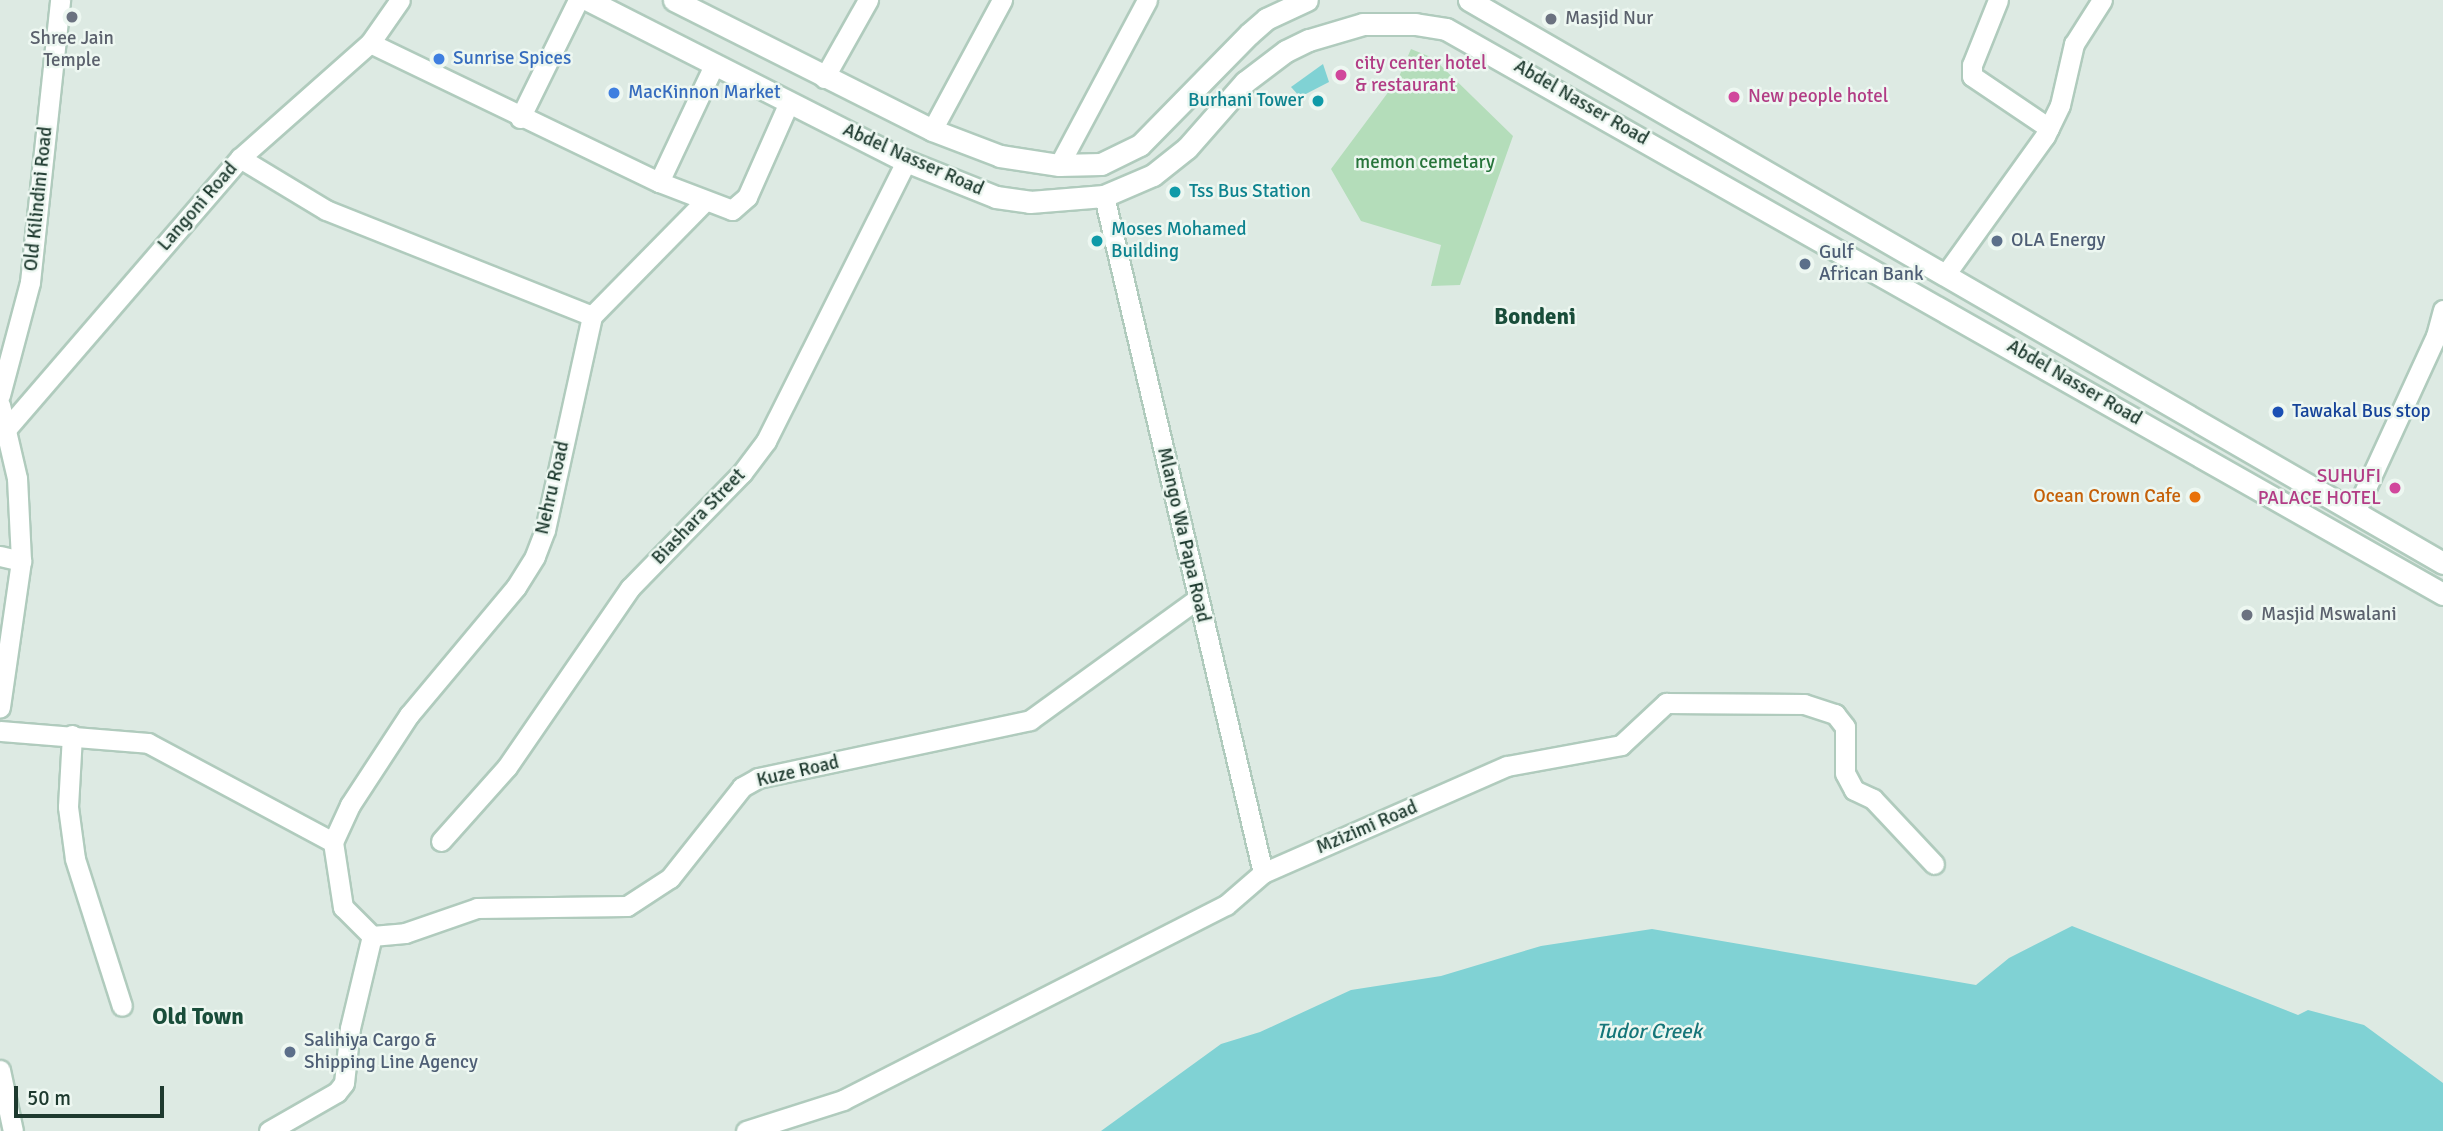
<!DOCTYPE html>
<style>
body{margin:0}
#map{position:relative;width:2443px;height:1131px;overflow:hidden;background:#ddeae3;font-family:Signika,sans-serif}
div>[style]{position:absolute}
.green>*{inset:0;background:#b4ddba}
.water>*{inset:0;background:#80d2d4}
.roads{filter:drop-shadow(2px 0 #b0cbbd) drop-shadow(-2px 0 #b0cbbd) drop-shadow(0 2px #b0cbbd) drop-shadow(0 -2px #b0cbbd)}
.minor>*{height:19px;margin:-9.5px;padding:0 9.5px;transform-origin:9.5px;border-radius:9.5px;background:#fff}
.secondary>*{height:21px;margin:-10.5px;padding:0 10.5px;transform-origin:10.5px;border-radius:10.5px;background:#fff}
.dots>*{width:19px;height:19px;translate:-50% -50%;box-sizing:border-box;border:4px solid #edf7f1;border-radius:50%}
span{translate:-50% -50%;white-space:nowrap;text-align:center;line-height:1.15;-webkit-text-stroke:5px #edf7f1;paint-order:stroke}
.worship-label{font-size:19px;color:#5b616d}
.left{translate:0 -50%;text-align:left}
.shop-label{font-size:19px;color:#366cbe}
.hotel-label{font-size:19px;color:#b23c85}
.right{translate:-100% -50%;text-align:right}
.culture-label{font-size:19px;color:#0d838f}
.street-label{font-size:19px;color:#1e3a2f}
.park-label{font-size:19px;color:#26743a}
.service-label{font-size:19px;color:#4e5e75}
.transit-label{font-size:19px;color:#164399}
.food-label{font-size:19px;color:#c56008}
.water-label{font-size:21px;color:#157679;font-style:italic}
.quarter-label{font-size:23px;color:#194d3a;font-weight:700}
.scale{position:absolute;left:14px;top:1086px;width:150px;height:32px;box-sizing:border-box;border:4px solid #1e3a2f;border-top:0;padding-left:9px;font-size:21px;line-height:24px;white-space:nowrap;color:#1e3a2f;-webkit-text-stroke:5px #edf7f1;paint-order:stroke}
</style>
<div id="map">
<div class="green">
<i style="clip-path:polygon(1411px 49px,1433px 58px,1513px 136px,1460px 285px,1431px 286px,1441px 245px,1361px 221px,1331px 169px,1398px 79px)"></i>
</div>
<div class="water">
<i style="clip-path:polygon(1323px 64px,1329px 82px,1300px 97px,1291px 87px)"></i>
<i style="clip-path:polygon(2072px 926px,2298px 1015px,2308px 1010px,2364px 1025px,2443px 1083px,2443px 1131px,1101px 1131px,1221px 1044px,1260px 1032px,1351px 990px,1441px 976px,1541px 946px,1652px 929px,1976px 985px,2009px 958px)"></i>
</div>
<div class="roads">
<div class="minor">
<i style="left:1998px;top:0;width:70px;rotate:111.8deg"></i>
<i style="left:1972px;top:65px;width:11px;rotate:90deg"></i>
<i style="left:1972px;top:76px;width:93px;rotate:34deg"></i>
<i style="left:370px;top:43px;width:321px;rotate:25.7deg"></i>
<i style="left:659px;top:182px;width:78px;rotate:21deg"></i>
<i style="left:732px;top:210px;width:20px;rotate:-41deg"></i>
<i style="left:747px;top:197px;width:104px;rotate:-66.1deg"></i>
<i style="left:824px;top:78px;width:90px;rotate:-60.6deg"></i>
<i style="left:520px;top:118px;width:131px;rotate:-63.8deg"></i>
<i style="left:932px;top:130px;width:148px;rotate:-61.7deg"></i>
<i style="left:240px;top:158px;width:100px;rotate:31.2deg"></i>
<i style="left:326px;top:210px;width:286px;rotate:21.7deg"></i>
<i style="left:1059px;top:165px;width:187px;rotate:-61.9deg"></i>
<i style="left:659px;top:182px;width:129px;rotate:-64.8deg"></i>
<i style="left:1104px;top:196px;width:695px;rotate:76.78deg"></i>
<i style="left:1945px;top:275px;width:171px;rotate:-54.3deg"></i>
<i style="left:2045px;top:136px;width:34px;rotate:-64deg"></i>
<i style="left:2060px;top:105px;width:63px;rotate:-77.1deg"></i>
<i style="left:2074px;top:44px;width:52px;rotate:-57.5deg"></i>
<i style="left:0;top:395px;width:117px;rotate:-75.1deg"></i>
<i style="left:30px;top:282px;width:284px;rotate:-83.9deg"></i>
<i style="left:0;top:405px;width:75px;rotate:76.9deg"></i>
<i style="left:17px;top:478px;width:83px;rotate:87.2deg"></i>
<i style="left:21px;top:561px;width:148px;rotate:98.2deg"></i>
<i style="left:8px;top:427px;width:355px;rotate:-49.2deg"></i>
<i style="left:240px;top:158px;width:174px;rotate:-41.5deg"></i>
<i style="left:370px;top:43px;width:52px;rotate:-55.1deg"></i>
<i style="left:2355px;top:512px;width:194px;rotate:-65.3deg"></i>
<i style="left:2436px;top:336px;width:27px;rotate:-75deg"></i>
<i style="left:0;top:556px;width:22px;rotate:13deg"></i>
<i style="left:0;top:731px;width:148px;rotate:4.6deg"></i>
<i style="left:148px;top:743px;width:210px;rotate:28.2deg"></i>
<i style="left:333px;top:842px;width:66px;rotate:81.3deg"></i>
<i style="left:343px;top:907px;width:41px;rotate:45deg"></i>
<i style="left:72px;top:735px;width:72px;rotate:93.2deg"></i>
<i style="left:68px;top:807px;width:52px;rotate:82.3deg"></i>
<i style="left:75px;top:859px;width:154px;rotate:72.3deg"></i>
<i style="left:441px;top:841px;width:99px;rotate:-48.3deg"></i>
<i style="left:507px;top:767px;width:217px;rotate:-55.5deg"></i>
<i style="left:630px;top:588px;width:161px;rotate:-45.8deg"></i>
<i style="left:742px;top:473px;width:40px;rotate:-53deg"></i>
<i style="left:766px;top:441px;width:313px;rotate:-63.4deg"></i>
<i style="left:333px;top:842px;width:41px;rotate:-65.3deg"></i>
<i style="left:350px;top:805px;width:108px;rotate:-56.8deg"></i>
<i style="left:409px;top:715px;width:167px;rotate:-50.1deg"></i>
<i style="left:516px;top:587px;width:36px;rotate:-58deg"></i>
<i style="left:535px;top:556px;width:28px;rotate:-69deg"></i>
<i style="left:545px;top:530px;width:219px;rotate:-77.6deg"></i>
<i style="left:592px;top:316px;width:161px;rotate:-45.5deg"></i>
<i style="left:372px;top:936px;width:33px;rotate:-5deg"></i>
<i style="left:405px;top:933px;width:76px;rotate:-19.1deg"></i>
<i style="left:477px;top:908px;width:150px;rotate:-0.8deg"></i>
<i style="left:627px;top:906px;width:51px;rotate:-33.1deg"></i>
<i style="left:670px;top:878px;width:116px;rotate:-51.6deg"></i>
<i style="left:742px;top:787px;width:18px;rotate:-29deg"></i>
<i style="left:758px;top:778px;width:278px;rotate:-12deg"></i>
<i style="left:1030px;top:720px;width:206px;rotate:-35.9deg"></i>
<i style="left:0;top:1070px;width:62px;rotate:78deg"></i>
<i style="left:269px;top:1131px;width:78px;rotate:-29.8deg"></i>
<i style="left:337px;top:1092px;width:11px;rotate:-52deg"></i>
<i style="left:344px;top:1083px;width:55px;rotate:-83.8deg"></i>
<i style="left:350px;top:1028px;width:95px;rotate:-76.6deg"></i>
<i style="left:746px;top:1131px;width:102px;rotate:-17.7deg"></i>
<i style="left:843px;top:1100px;width:430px;rotate:-27deg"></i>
<i style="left:1226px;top:905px;width:49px;rotate:-40.9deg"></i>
<i style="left:1263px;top:873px;width:266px;rotate:-23.7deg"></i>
<i style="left:1507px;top:766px;width:116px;rotate:-10.4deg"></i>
<i style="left:1621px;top:745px;width:62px;rotate:-43deg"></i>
<i style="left:1666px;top:703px;width:138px;rotate:0.4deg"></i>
<i style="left:1804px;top:704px;width:33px;rotate:18deg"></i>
<i style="left:1835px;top:714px;width:16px;rotate:52deg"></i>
<i style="left:1845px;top:727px;width:46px;rotate:90deg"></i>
<i style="left:1845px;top:773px;width:19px;rotate:62deg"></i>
<i style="left:1854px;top:790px;width:21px;rotate:25deg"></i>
<i style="left:1873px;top:799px;width:89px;rotate:46.8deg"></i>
</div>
<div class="secondary">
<i style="left:588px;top:0;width:356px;rotate:26.9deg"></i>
<i style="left:906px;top:161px;width:97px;rotate:21.8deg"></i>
<i style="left:996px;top:197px;width:34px;rotate:8deg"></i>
<i style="left:1030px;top:202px;width:74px;rotate:-4.6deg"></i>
<i style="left:1104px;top:196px;width:53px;rotate:-23.2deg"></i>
<i style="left:1153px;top:175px;width:43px;rotate:-38.5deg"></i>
<i style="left:1187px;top:148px;width:88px;rotate:-48.7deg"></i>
<i style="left:1245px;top:82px;width:51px;rotate:-37.1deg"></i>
<i style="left:1286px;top:51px;width:25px;rotate:-26deg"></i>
<i style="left:1309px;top:40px;width:56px;rotate:-16.5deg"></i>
<i style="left:1363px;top:24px;width:52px"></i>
<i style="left:1415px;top:24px;width:31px;rotate:9deg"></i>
<i style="left:1446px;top:29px;width:1146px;rotate:29.54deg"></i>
<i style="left:674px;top:0;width:289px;rotate:26.7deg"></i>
<i style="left:932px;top:130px;width:73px;rotate:20.9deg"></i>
<i style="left:1000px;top:156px;width:60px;rotate:8.7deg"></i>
<i style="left:1059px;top:165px;width:42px;rotate:-1.4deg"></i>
<i style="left:1101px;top:164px;width:43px;rotate:-26deg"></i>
<i style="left:1140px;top:145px;width:156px;rotate:-45.5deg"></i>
<i style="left:1249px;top:34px;width:23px;rotate:-41deg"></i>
<i style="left:1266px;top:19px;width:45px;rotate:-24.9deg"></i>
<i style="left:1469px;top:0;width:1125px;rotate:30.03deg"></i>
</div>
</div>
<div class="dots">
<i style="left:72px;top:17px;background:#6b7280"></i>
<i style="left:1551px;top:19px;background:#6b7280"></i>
<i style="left:439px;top:59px;background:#3f7fe0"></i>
<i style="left:1341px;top:75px;background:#d1479c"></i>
<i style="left:614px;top:93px;background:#3f7fe0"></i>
<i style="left:1734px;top:97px;background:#d1479c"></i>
<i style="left:1318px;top:101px;background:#0f9aa8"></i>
<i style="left:1175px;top:192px;background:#0f9aa8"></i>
<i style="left:1097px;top:241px;background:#0f9aa8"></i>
<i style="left:1997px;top:241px;background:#5c6f8a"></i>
<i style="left:1805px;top:264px;background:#5c6f8a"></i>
<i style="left:2278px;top:412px;background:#1a4fb4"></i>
<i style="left:2395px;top:488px;background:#d1479c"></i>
<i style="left:2195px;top:497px;background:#e8710a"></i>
<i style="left:2247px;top:615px;background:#6b7280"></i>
<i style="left:290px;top:1052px;background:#5c6f8a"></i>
</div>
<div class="worship-label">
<span class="left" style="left:1565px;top:19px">Masjid Nur</span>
<span style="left:72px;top:50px">Shree Jain<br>Temple</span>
<span class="left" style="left:2261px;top:615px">Masjid Mswalani</span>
</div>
<div class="shop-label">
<span class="left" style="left:453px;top:59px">Sunrise Spices</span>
<span class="left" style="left:628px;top:93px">MacKinnon Market</span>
</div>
<div class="hotel-label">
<span class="left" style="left:1355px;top:75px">city center hotel<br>&amp; restaurant</span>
<span class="left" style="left:1748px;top:97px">New people hotel</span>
<span class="right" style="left:2381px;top:488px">SUHUFI<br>PALACE HOTEL</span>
</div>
<div class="culture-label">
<span class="right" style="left:1304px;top:101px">Burhani Tower</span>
<span class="left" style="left:1189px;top:192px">Tss Bus Station</span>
<span class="left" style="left:1111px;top:241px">Moses Mohamed<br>Building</span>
</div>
<div class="street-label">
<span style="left:1581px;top:103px;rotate:30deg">Abdel Nasser Road</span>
<span style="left:913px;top:160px;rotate:24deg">Abdel Nasser Road</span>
<span style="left:39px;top:199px;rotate:-84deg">Old Kilindini Road</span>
<span style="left:198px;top:207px;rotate:-49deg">Langoni Road</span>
<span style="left:2074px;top:383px;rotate:30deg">Abdel Nasser Road</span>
<span style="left:553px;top:488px;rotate:-77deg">Nehru Road</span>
<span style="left:699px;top:517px;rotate:-46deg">Biashara Street</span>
<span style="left:1183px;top:535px;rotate:77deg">Mlango Wa Papa Road</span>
<span style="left:798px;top:772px;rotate:-13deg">Kuze Road</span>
<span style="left:1367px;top:828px;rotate:-23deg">Mzizimi Road</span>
</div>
<div class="park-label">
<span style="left:1425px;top:163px">memon cemetary</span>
</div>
<div class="service-label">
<span class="left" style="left:2011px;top:241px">OLA Energy</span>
<span class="left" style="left:1819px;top:264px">Gulf<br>African Bank</span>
<span class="left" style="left:304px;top:1052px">Salihiya Cargo &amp;<br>Shipping Line Agency</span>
</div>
<div class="transit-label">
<span class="left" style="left:2292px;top:412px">Tawakal Bus stop</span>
</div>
<div class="food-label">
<span class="right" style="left:2181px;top:497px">Ocean Crown Cafe</span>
</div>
<div class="water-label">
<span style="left:1649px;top:1031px">Tudor Creek</span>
</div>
<div class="quarter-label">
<span style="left:1535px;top:317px">Bondeni</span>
<span style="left:198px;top:1017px">Old Town</span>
</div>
<div class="scale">50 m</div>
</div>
